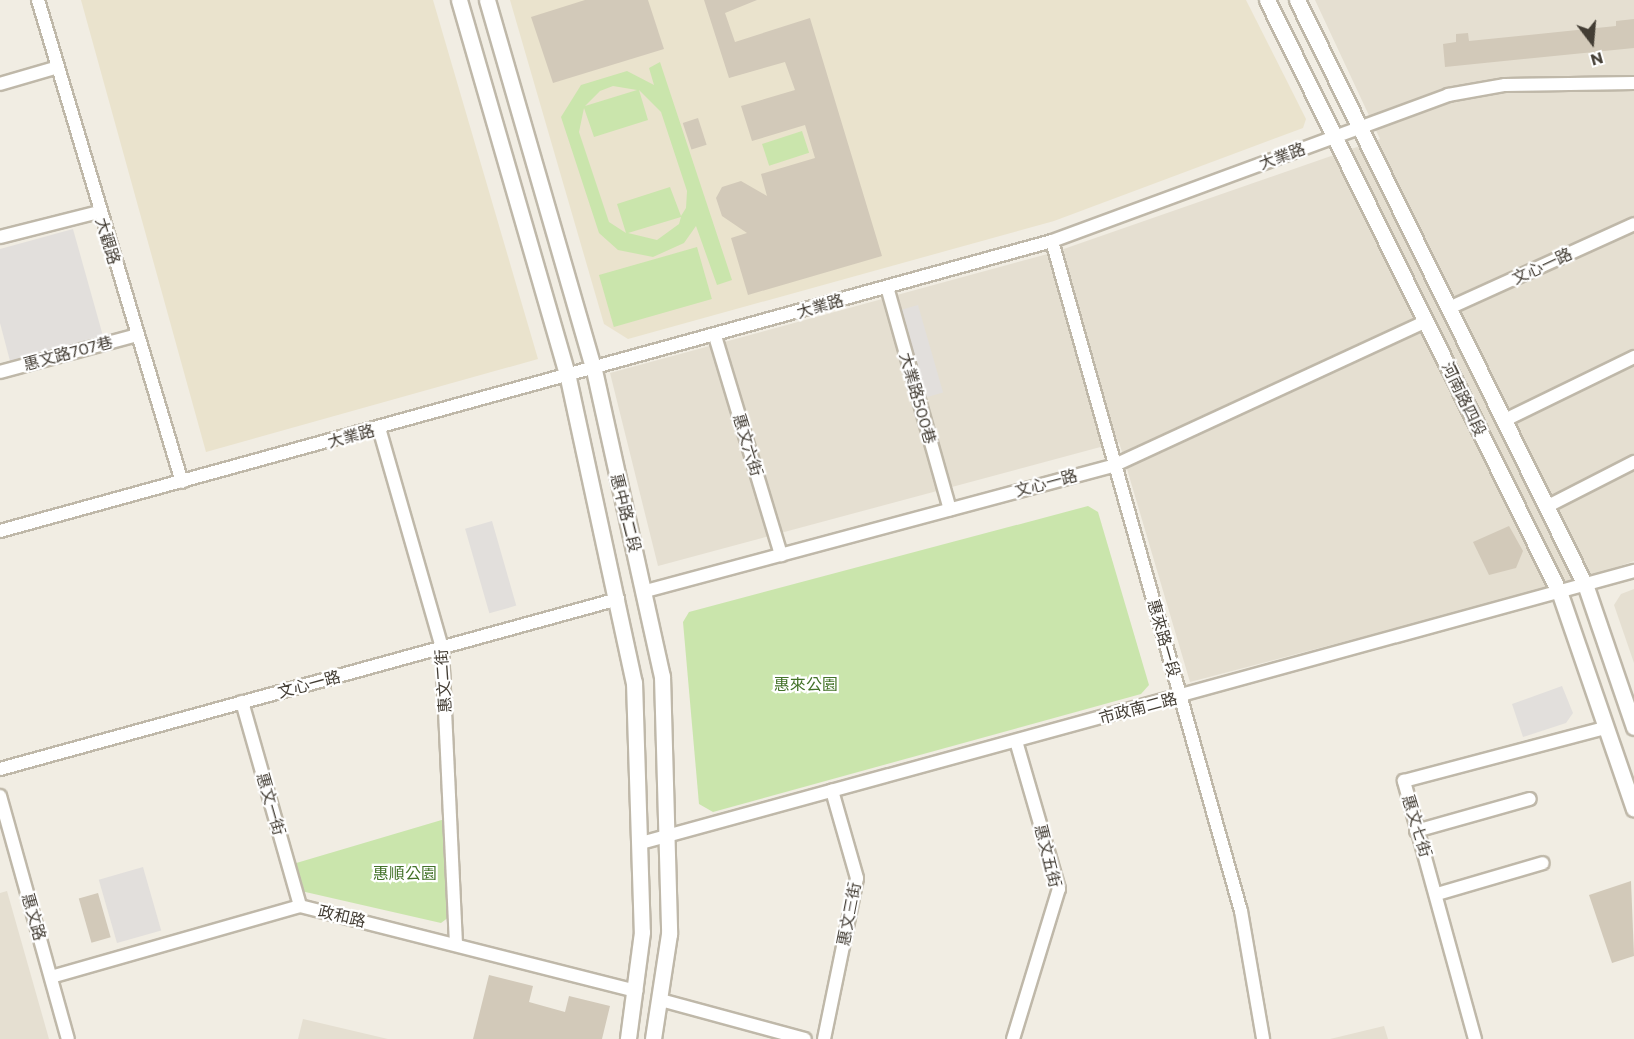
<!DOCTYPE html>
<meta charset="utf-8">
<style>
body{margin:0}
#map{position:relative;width:1634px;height:1039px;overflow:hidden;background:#f1ede3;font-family:Commissioner,"Noto Sans TC",sans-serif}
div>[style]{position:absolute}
.residential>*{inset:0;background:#e5dfd1}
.education>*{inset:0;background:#eae3cd}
.green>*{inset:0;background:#cae5ac;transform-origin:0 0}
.parking>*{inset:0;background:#e2dfdc;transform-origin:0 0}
.building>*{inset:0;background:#d2c9b9;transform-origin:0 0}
.roads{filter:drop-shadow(2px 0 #bfb8a9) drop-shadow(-2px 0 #bfb8a9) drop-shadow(0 2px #bfb8a9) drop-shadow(0 -2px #bfb8a9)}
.minor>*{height:12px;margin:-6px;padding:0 6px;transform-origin:6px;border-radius:6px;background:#fff}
.tertiary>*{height:15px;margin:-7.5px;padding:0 7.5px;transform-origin:7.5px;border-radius:7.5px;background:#fff}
span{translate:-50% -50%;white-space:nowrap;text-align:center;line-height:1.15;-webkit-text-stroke:4.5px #fff;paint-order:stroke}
.street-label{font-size:16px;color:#433d34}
.park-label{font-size:16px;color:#437229}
.north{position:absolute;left:1562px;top:12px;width:60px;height:60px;-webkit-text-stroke:4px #fff;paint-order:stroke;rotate:164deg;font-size:16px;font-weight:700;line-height:24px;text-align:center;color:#433d34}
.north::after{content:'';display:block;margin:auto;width:21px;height:27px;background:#433d34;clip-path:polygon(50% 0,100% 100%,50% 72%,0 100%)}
</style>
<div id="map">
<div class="residential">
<i style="clip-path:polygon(1315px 0,1634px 0,1634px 561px,1580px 580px,1190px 682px,1119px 442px,658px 566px,610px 373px,1055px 252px,1380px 139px)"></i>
<i style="clip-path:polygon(1634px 589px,1634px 663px,1614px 605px,1621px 594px)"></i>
<i style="clip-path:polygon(7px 891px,49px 1039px,0 1039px,0 893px)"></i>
<i style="clip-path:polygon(303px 1019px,388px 1039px,298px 1039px)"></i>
<i style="clip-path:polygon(1384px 1026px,1388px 1039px,1330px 1039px)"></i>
</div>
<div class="education">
<i style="clip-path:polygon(81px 0,433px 0,538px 359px,206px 452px)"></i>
<i style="clip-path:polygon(510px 0,1246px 0,1306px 119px,1303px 128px,1054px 221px,628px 339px,604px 324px)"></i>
</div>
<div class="green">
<i style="clip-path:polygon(evenodd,660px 62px,732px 280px,717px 285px,696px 226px,684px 243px,653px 257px,618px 250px,599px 233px,561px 117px,581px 85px,627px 71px,654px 85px,649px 68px,660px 62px,613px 86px,637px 90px,585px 106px,600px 91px,613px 86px,660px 62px,639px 90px,661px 112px,687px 191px,686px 208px,681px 216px,670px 187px,617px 204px,626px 233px,609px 222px,579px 132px,584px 108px,594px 137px,648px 120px,639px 90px,660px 62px,681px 217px,679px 224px,657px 240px,628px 233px,681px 217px)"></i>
<i style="left:802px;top:131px;width:23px;height:42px;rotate:72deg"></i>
<i style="left:697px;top:247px;width:54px;height:102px;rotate:74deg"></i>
<i style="clip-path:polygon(1088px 506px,1098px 512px,1149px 685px,1141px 694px,713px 812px,699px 804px,683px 622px,689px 612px)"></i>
<i style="clip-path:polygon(445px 819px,449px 917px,441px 923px,301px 891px,293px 864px)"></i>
</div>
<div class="parking">
<i style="clip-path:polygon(73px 229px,103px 336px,10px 361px,0 323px,0 249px)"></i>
<i style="left:918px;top:305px;width:91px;height:29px;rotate:74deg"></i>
<i style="left:492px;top:521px;width:88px;height:28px;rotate:74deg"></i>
<i style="clip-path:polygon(1562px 686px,1573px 713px,1566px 723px,1523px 737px,1512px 704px)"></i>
<i style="left:143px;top:867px;width:66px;height:46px;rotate:74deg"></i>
</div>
<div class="building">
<i style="clip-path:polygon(585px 0,648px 0,664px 49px,553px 83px,531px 17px)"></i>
<i style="clip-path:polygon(704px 0,757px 0,725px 13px,735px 42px,810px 18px,882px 256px,748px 295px,731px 238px,747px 233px,722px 216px,716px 198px,722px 187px,741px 181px,767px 196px,761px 174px,815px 158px,805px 125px,752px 141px,741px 106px,795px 90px,785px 62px,729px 78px)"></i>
<i style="clip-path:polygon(1634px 19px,1634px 48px,1445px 67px,1443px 44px,1456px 42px,1456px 34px,1468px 33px,1469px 41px,1616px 26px,1616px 21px)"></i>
<i style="left:698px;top:118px;width:28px;height:16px;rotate:72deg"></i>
<i style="clip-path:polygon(1509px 526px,1523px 551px,1516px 568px,1489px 575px,1473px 542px)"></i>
<i style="clip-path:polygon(1631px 881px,1634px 956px,1612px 963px,1589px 895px)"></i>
<i style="left:98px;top:893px;width:46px;height:20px;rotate:74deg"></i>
<i style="clip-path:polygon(489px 975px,533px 986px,529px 1002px,565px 1012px,569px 996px,610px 1006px,602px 1039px,473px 1039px)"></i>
</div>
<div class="roads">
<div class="minor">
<i style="left:38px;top:0;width:503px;rotate:73.37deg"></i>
<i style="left:0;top:84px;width:60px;rotate:-16.3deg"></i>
<i style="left:0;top:237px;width:102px;rotate:-14.2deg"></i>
<i style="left:1052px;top:241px;width:696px;rotate:74.25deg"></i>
<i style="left:1241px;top:911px;width:130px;rotate:80.2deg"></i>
<i style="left:887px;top:287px;width:231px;rotate:74.2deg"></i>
<i style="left:1449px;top:308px;width:203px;rotate:-24.4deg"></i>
<i style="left:715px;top:336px;width:229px;rotate:73.2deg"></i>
<i style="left:0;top:372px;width:142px;rotate:-15.1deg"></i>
<i style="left:1505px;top:420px;width:144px;rotate:-26deg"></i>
<i style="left:379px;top:428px;width:228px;rotate:74deg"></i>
<i style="left:442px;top:647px;width:296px;rotate:87.3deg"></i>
<i style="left:1548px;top:506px;width:97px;rotate:-27.1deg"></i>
<i style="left:0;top:531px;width:1091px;rotate:-15.41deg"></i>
<i style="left:1052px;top:241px;width:422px;rotate:-20.2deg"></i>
<i style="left:1448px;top:95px;width:58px;rotate:-10deg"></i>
<i style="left:1505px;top:85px;width:129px;rotate:-0.9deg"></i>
<i style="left:646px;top:591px;width:486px;rotate:-15deg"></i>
<i style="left:1115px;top:465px;width:343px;rotate:-24.8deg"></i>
<i style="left:242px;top:702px;width:212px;rotate:74.1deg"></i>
<i style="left:0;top:769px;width:641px;rotate:-15.38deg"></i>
<i style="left:0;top:796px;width:252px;rotate:74.4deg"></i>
<i style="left:1416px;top:831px;width:118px;rotate:-15.7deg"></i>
<i style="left:641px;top:843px;width:1030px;rotate:-15.32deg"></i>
<i style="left:1437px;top:894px;width:110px;rotate:-16.3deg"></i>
<i style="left:51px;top:977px;width:259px;rotate:-15.9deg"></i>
<i style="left:300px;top:906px;width:347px;rotate:14.2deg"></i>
<i style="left:661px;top:1000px;width:149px;rotate:15.2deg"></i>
<i style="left:824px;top:1039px;width:164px;rotate:-78.4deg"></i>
<i style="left:857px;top:878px;width:91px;rotate:-106deg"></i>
<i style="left:1013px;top:1039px;width:157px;rotate:-73deg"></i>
<i style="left:1059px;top:889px;width:154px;rotate:-106.2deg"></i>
<i style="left:1475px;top:1039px;width:268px;rotate:-105.4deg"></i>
<i style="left:1404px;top:781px;width:208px;rotate:-14.8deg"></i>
</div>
<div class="tertiary">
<i style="left:459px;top:0;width:393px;rotate:73.9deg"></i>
<i style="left:568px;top:378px;width:311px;rotate:77.8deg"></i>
<i style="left:634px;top:682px;width:250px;rotate:88.2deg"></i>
<i style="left:642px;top:932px;width:108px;rotate:97.5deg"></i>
<i style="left:487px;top:0;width:385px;rotate:73.9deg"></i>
<i style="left:594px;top:370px;width:313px;rotate:77.5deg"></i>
<i style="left:662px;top:676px;width:258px;rotate:88.4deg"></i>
<i style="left:669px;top:934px;width:106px;rotate:98.7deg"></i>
<i style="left:1267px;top:0;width:662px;rotate:63.74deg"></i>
<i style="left:1560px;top:594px;width:227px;rotate:71deg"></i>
<i style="left:1297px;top:0;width:654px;rotate:63.79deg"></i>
<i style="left:1586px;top:587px;width:148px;rotate:71.1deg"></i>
</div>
</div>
<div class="street-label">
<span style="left:1282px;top:156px;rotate:-20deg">大業路</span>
<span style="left:108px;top:241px;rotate:73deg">大觀路</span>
<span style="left:1542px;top:266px;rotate:-25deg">文心一路</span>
<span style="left:820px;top:306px;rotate:-16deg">大業路</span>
<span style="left:68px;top:353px;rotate:-15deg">惠文路707巷</span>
<span style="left:918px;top:398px;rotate:74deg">大業路500巷</span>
<span style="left:1464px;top:399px;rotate:64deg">河南路四段</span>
<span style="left:351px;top:436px;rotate:-15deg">大業路</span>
<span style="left:748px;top:445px;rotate:73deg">惠文六街</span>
<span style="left:1046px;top:483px;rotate:-15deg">文心一路</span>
<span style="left:626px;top:513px;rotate:76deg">惠中路二段</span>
<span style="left:1164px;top:638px;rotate:74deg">惠來路一段</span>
<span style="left:443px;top:681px;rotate:-94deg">惠文二街</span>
<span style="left:309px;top:684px;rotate:-15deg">文心一路</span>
<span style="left:1138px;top:708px;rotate:-15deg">市政南二路</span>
<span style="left:271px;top:804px;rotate:74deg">惠文一街</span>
<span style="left:1417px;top:826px;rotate:73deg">惠文七街</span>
<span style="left:1048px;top:856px;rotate:76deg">惠文五街</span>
<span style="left:849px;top:914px;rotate:-79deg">惠文三街</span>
<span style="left:342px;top:916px;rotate:13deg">政和路</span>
<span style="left:34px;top:917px;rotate:74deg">惠文路</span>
</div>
<div class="park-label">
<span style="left:806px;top:684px">惠來公園</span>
<span style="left:405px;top:873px">惠順公園</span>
</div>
<div class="north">N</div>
</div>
